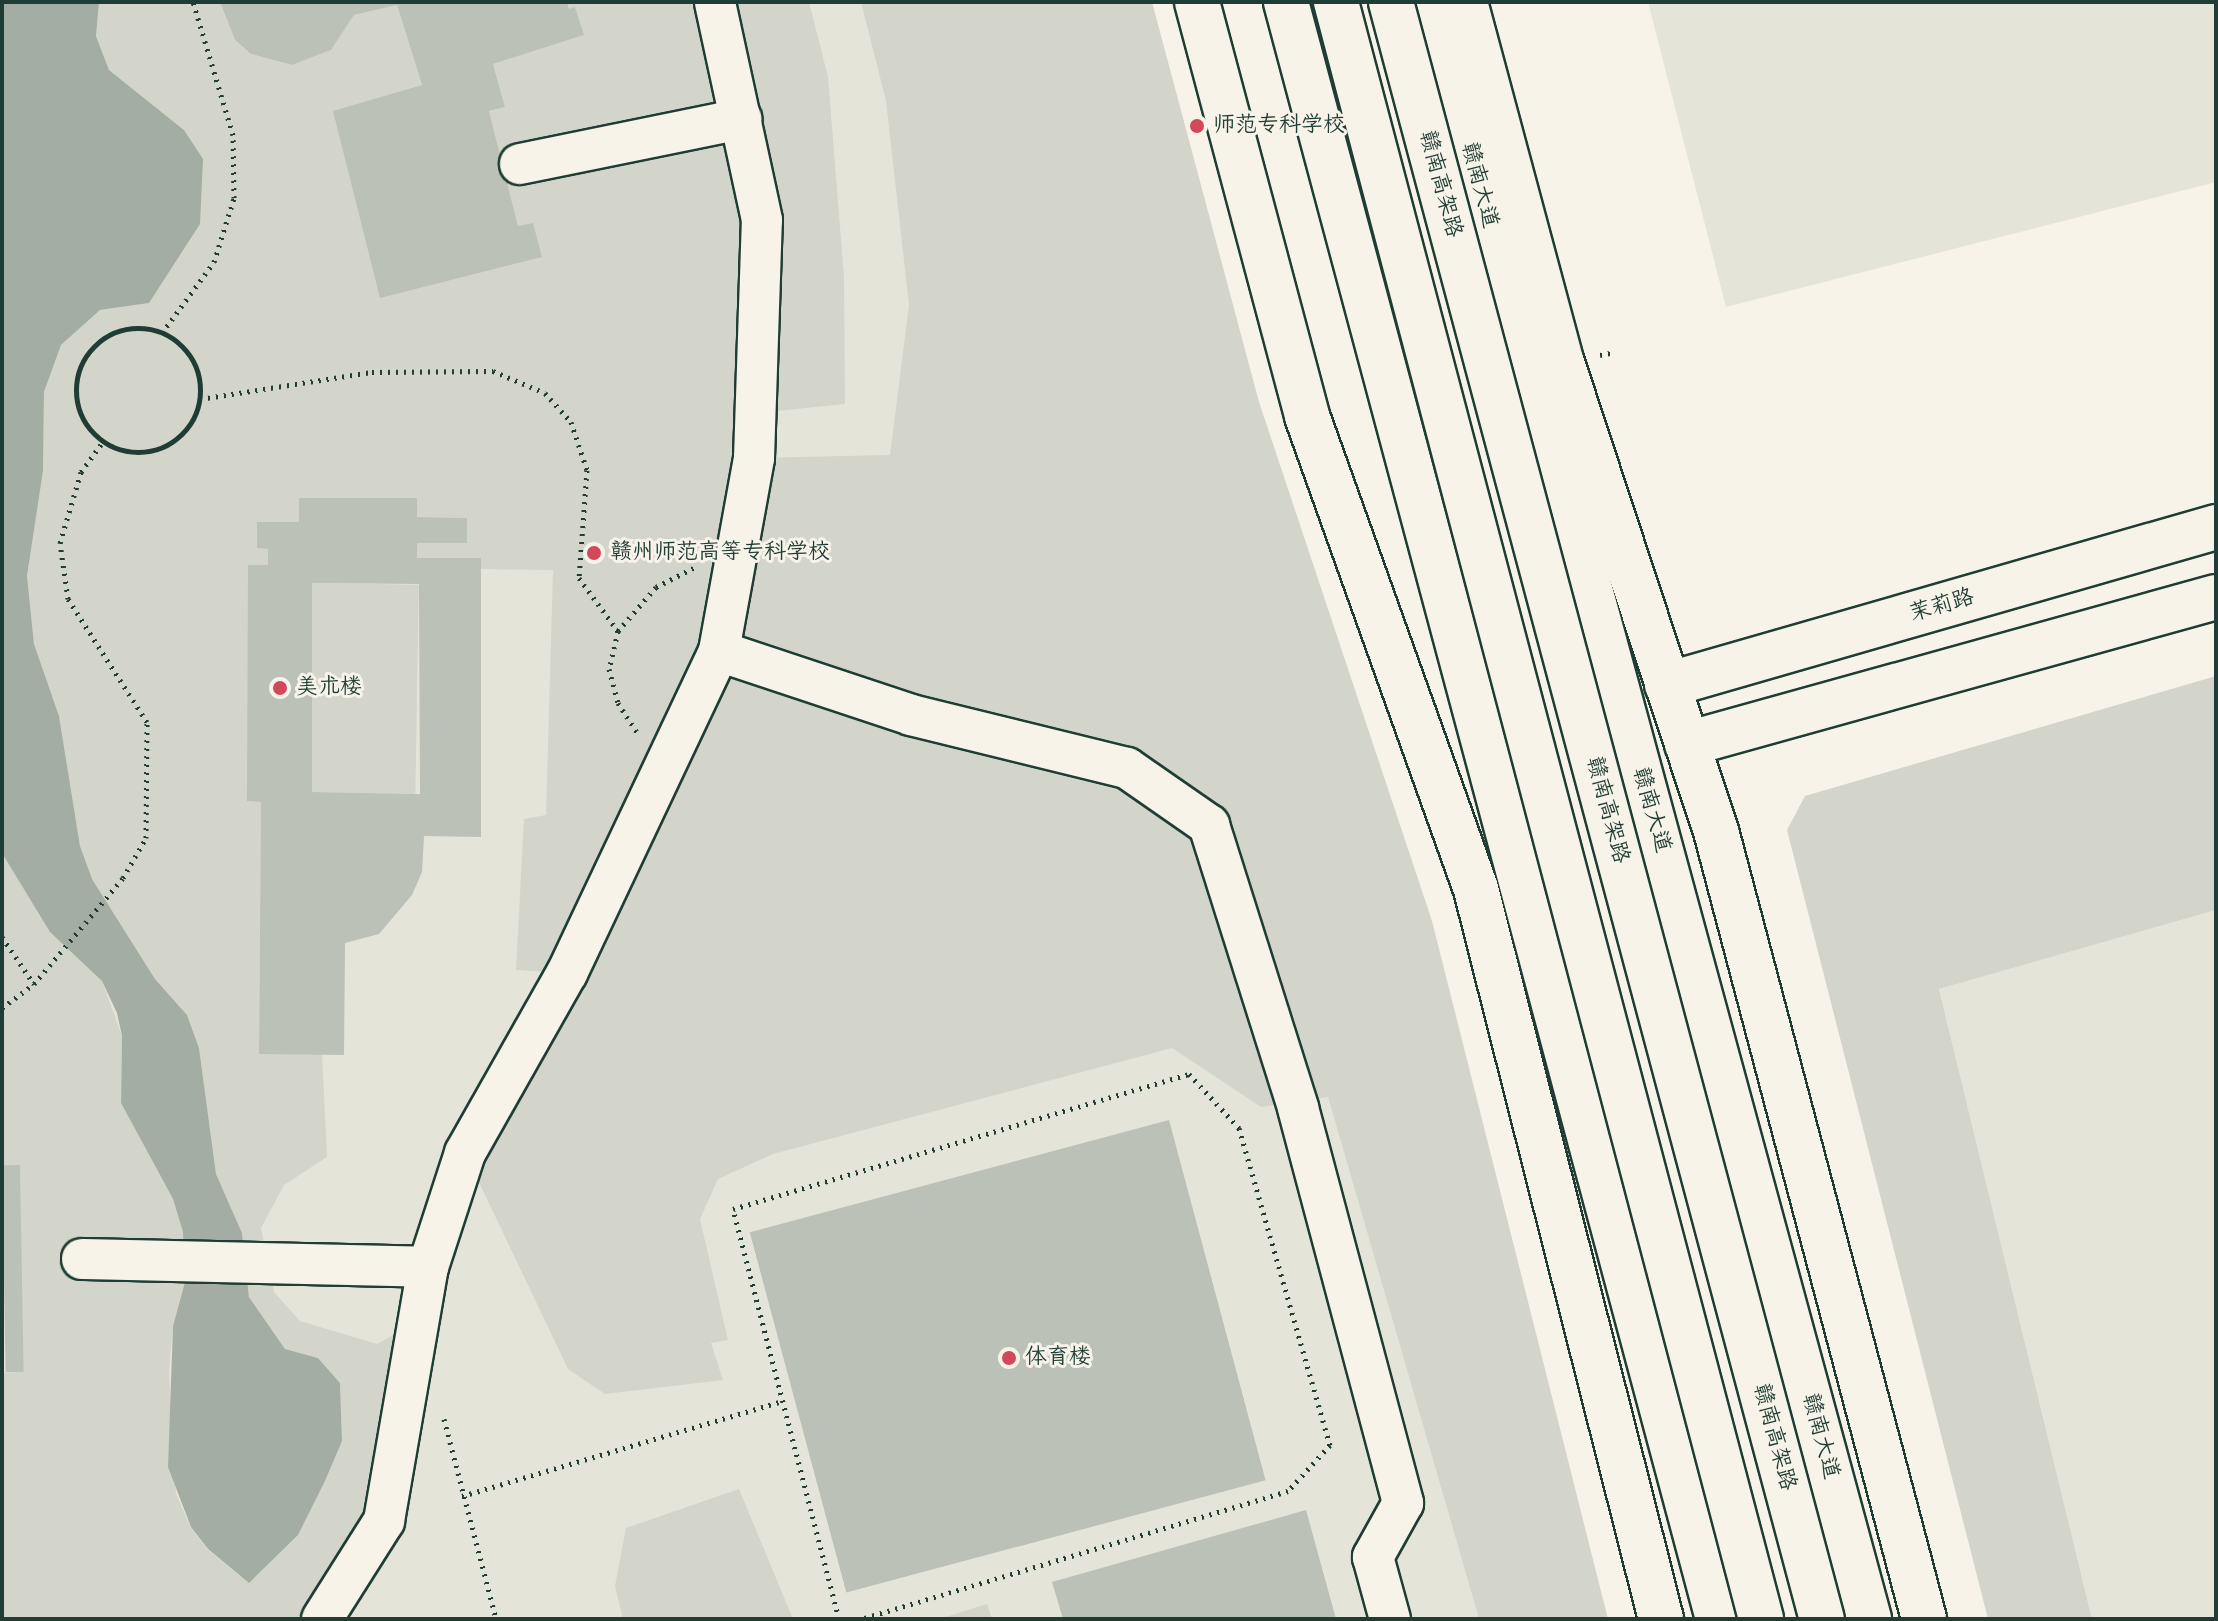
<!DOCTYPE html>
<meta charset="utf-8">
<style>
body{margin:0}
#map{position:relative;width:2218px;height:1621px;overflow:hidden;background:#f7f3e8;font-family:Kalam,"LXGW WenKai TC",sans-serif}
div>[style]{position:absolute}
.built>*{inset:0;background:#e5e4d9}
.green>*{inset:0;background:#d3d5ca;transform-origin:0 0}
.water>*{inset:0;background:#a4ada3}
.building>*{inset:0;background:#bbc1b6;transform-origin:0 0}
.path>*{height:5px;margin-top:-2.5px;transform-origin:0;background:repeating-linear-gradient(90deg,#1f3d34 0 2px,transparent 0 8px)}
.path>.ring{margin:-2.5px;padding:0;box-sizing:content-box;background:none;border:5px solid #1f3d34;border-radius:50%}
.roads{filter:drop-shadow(2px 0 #1f3d34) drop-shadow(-2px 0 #1f3d34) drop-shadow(0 2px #1f3d34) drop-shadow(0 -2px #1f3d34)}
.street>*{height:40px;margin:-20px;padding:0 20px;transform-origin:20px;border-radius:20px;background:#f7f3e8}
.secondary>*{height:44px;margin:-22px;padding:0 22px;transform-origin:22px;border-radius:22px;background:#f7f3e8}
.primary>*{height:44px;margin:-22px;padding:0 22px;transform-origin:22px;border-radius:22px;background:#f7f3e8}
.bridges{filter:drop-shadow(2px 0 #1f3d34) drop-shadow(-2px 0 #1f3d34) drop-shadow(0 2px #1f3d34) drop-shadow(0 -2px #1f3d34)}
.highway-bridge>*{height:44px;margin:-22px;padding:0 22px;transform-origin:22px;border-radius:22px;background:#f7f3e8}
.dots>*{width:22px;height:22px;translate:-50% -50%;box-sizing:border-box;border:4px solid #f7f3e8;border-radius:50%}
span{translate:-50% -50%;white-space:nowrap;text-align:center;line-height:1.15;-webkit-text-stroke:6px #f7f3e8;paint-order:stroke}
.poi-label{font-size:22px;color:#1f3d34}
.left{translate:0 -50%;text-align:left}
.street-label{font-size:22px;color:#1f3d34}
.frame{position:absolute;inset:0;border:4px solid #1f3d34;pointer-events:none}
</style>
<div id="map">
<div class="built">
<i style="clip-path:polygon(2px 2px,1044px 2px,1328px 1096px,1479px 1619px,2px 1619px)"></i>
<i style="clip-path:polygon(1648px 2px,2216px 2px,2216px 182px,1726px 307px)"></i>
<i style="clip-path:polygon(2216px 910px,2216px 1619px,2092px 1619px,1939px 989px)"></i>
</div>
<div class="green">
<i style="clip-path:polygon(99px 2px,220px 2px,235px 40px,251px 54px,292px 65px,331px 50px,354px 15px,397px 5px,422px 85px,364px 103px,518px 226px,489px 111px,505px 107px,493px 64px,584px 35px,575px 8px,569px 9px,567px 2px,809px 2px,828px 77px,844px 277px,845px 404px,758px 413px,754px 458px,890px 455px,909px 305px,886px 101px,861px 2px,1152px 2px,1259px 402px,1432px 921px,1608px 1619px,1479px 1619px,1328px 1097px,1261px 1107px,1172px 1048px,773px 1154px,718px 1179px,700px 1219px,728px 1340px,711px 1343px,723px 1380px,605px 1394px,568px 1369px,465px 1153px,566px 973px,516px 970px,524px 819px,546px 815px,553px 570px,481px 569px,481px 558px,417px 558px,417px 543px,467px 543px,467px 518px,417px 517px,417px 498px,300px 498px,299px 522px,257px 548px,268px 549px,268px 565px,248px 565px,248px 801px,261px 802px,259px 1054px,322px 1054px,327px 1157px,284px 1185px,261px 1228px,274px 1292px,300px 1321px,377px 1344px,420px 1320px,384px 1521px,322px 1619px,2px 1619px,2px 1373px,22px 1372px,20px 1166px,2px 1166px,2px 853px,102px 981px,122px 1036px,121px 1103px,173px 1199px,183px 1232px,185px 1282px,173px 1326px,169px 1371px,176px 1494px,191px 1528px,208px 1550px,249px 1583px,298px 1535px,342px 1441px,340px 1383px,318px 1358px,285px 1349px,249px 1297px,242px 1233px,216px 1174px,199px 1048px,187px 1015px,155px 979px,92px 879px,80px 846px,59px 716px,34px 644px,27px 576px,43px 471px,44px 392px,61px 345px,100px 310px,149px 303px,184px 130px,109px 70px,96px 36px)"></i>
<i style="left:312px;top:583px;width:107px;height:209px;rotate:1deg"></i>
<i style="clip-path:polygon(2216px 676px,2216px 910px,1939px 989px,2092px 1619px,1988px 1619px,1787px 830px,1805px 796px)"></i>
<i style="clip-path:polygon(739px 1489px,793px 1619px,623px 1619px,615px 1586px,626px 1528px)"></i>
<i style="clip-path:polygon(987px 1604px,992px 1619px,939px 1619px)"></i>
</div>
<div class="water">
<i style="clip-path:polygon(2px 2px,99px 2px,96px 36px,109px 70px,184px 130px,203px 159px,200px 224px,149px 303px,100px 310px,61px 345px,44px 392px,43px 471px,27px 576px,34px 644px,59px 716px,80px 846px,92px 879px,155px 979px,187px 1015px,199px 1048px,216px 1174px,242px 1233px,249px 1297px,285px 1349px,318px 1358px,340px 1383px,342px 1441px,324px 1483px,298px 1535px,249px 1583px,208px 1549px,191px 1527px,168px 1467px,173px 1326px,185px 1282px,183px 1232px,173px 1199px,121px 1103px,122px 1036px,117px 1013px,102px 981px,50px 932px,2px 853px)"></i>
</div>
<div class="building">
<i style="clip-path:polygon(220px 2px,567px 2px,569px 9px,575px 7px,584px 35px,493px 64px,505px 107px,489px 111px,518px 226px,533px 223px,542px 257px,380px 298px,333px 111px,422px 85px,397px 5px,354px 15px,331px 50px,292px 65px,251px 54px,235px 40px)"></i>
<i style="clip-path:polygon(evenodd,299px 498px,417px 498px,417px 517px,467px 518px,467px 543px,417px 543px,417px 558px,481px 558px,481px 837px,424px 836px,422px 872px,412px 895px,379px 934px,345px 943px,344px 1055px,259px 1054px,261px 802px,247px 801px,248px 565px,268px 565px,268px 549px,257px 548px,257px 522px,299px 522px,299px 498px,312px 583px,419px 584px,420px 794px,312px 792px,312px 583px)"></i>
<i style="left:1169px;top:1120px;width:373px;height:434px;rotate:75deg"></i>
<i style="left:20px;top:1165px;width:207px;height:18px;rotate:89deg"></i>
<i style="clip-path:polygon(1306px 1510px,1336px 1619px,1063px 1619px,1052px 1582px)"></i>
</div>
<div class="path">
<i class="ring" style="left:76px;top:328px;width:119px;height:119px"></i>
<i style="left:162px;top:333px;width:88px;rotate:-53.8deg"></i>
<i style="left:214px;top:262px;width:67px;rotate:-72.6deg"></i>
<i style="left:234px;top:198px;width:63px;rotate:-90.9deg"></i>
<i style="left:233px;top:135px;width:139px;rotate:-106.7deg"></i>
<i style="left:1600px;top:355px;width:15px;rotate:-11deg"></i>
<i style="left:200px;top:399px;width:174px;rotate:-8.9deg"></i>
<i style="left:372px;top:372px;width:121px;rotate:-0.5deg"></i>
<i style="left:493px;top:371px;width:56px;rotate:22.9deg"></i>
<i style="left:545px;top:393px;width:39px;rotate:48deg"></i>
<i style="left:571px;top:422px;width:51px;rotate:71.6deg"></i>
<i style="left:587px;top:470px;width:108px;rotate:94.2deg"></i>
<i style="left:579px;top:578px;width:66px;rotate:53.7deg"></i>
<i style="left:618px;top:631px;width:39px;rotate:103deg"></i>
<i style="left:609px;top:669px;width:35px;rotate:75deg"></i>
<i style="left:618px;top:703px;width:37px;rotate:57deg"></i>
<i style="left:618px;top:631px;width:58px;rotate:-49.2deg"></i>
<i style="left:656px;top:587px;width:44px;rotate:-27.1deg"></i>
<i style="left:2px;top:937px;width:57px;rotate:55.8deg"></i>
<i style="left:2px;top:1008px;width:40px;rotate:-37deg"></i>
<i style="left:34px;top:984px;width:138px;rotate:-50deg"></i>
<i style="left:123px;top:878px;width:46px;rotate:-60.1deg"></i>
<i style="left:146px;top:838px;width:116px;rotate:-89.5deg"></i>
<i style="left:147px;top:722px;width:146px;rotate:-122.7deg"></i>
<i style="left:68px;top:599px;width:57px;rotate:-98.1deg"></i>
<i style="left:60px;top:543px;width:74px;rotate:-73.5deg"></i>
<i style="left:81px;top:472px;width:37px;rotate:-54deg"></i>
<i style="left:444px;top:1419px;width:207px;rotate:75.4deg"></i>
<i style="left:462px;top:1496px;width:334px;rotate:-16.5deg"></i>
<i style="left:839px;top:1619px;width:423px;rotate:-104.5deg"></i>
<i style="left:733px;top:1209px;width:476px;rotate:-16.5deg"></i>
<i style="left:1189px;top:1074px;width:74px;rotate:47.2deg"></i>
<i style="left:1239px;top:1128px;width:330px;rotate:74deg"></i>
<i style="left:1330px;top:1445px;width:62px;rotate:132.4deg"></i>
<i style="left:1288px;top:1491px;width:447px;rotate:163.3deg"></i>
</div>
<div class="roads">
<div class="street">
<i style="left:520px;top:164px;width:226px;rotate:-11.5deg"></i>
<i style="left:719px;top:651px;width:202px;rotate:18.4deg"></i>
<i style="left:911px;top:715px;width:222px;rotate:13.8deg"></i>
<i style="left:1127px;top:768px;width:100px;rotate:34.8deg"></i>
<i style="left:1209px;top:825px;width:297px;rotate:72.5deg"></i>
<i style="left:1298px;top:1108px;width:409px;rotate:75.1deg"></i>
<i style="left:1403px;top:1503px;width:62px;rotate:119.1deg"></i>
<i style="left:1373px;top:1557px;width:64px;rotate:74.7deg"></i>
<i style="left:82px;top:1259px;width:346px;rotate:1.3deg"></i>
<i style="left:322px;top:1619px;width:116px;rotate:-57.7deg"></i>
<i style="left:384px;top:1521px;width:258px;rotate:-80.2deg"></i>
<i style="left:428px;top:1267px;width:120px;rotate:-72deg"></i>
<i style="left:465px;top:1153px;width:207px;rotate:-60.5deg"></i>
<i style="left:567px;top:973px;width:356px;rotate:-64.7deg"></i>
<i style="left:719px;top:651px;width:196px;rotate:-79.7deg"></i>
<i style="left:754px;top:458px;width:238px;rotate:-88.1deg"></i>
<i style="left:762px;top:220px;width:223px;rotate:-102.2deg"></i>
</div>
<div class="secondary">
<i style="left:1197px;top:2px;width:428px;rotate:75.1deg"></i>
<i style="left:1307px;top:416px;width:502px;rotate:70.34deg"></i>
<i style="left:1476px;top:889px;width:753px;rotate:75.78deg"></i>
<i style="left:1465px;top:2px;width:374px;rotate:75deg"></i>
<i style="left:1562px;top:363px;width:493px;rotate:71.8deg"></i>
<i style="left:1716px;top:831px;width:815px;rotate:75.21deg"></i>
<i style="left:1667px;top:685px;width:571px;rotate:-16.06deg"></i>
<i style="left:1687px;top:744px;width:549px;rotate:-15.53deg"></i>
</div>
<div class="primary">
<i style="left:1286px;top:2px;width:1674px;rotate:75.04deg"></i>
<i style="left:1431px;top:2px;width:1675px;rotate:74.84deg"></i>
</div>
</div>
<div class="bridges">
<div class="highway-bridge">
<i style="left:1336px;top:2px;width:1672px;rotate:75.27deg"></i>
<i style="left:1391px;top:2px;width:1673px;rotate:75.08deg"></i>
</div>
</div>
<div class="dots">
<i style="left:1197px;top:126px;background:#d1495b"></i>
<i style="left:594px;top:553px;background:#d1495b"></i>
<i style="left:280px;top:688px;background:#d1495b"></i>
<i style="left:1009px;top:1358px;background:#d1495b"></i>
</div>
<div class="poi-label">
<span class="left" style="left:1213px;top:126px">师范专科学校</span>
<span class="left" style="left:610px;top:553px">赣州师范高等专科学校</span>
<span class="left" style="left:296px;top:688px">美术楼</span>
<span class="left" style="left:1025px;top:1358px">体育楼</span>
</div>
<div class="street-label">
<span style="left:1440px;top:184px;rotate:75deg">赣南高架路</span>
<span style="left:1479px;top:185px;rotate:75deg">赣南大道</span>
<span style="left:1942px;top:606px;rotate:-16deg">茉莉路</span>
<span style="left:1607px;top:810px;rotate:75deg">赣南高架路</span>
<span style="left:1651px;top:810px;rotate:74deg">赣南大道</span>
<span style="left:1820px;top:1436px;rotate:75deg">赣南大道</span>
<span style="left:1774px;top:1437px;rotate:75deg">赣南高架路</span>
</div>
<div class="frame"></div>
</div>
